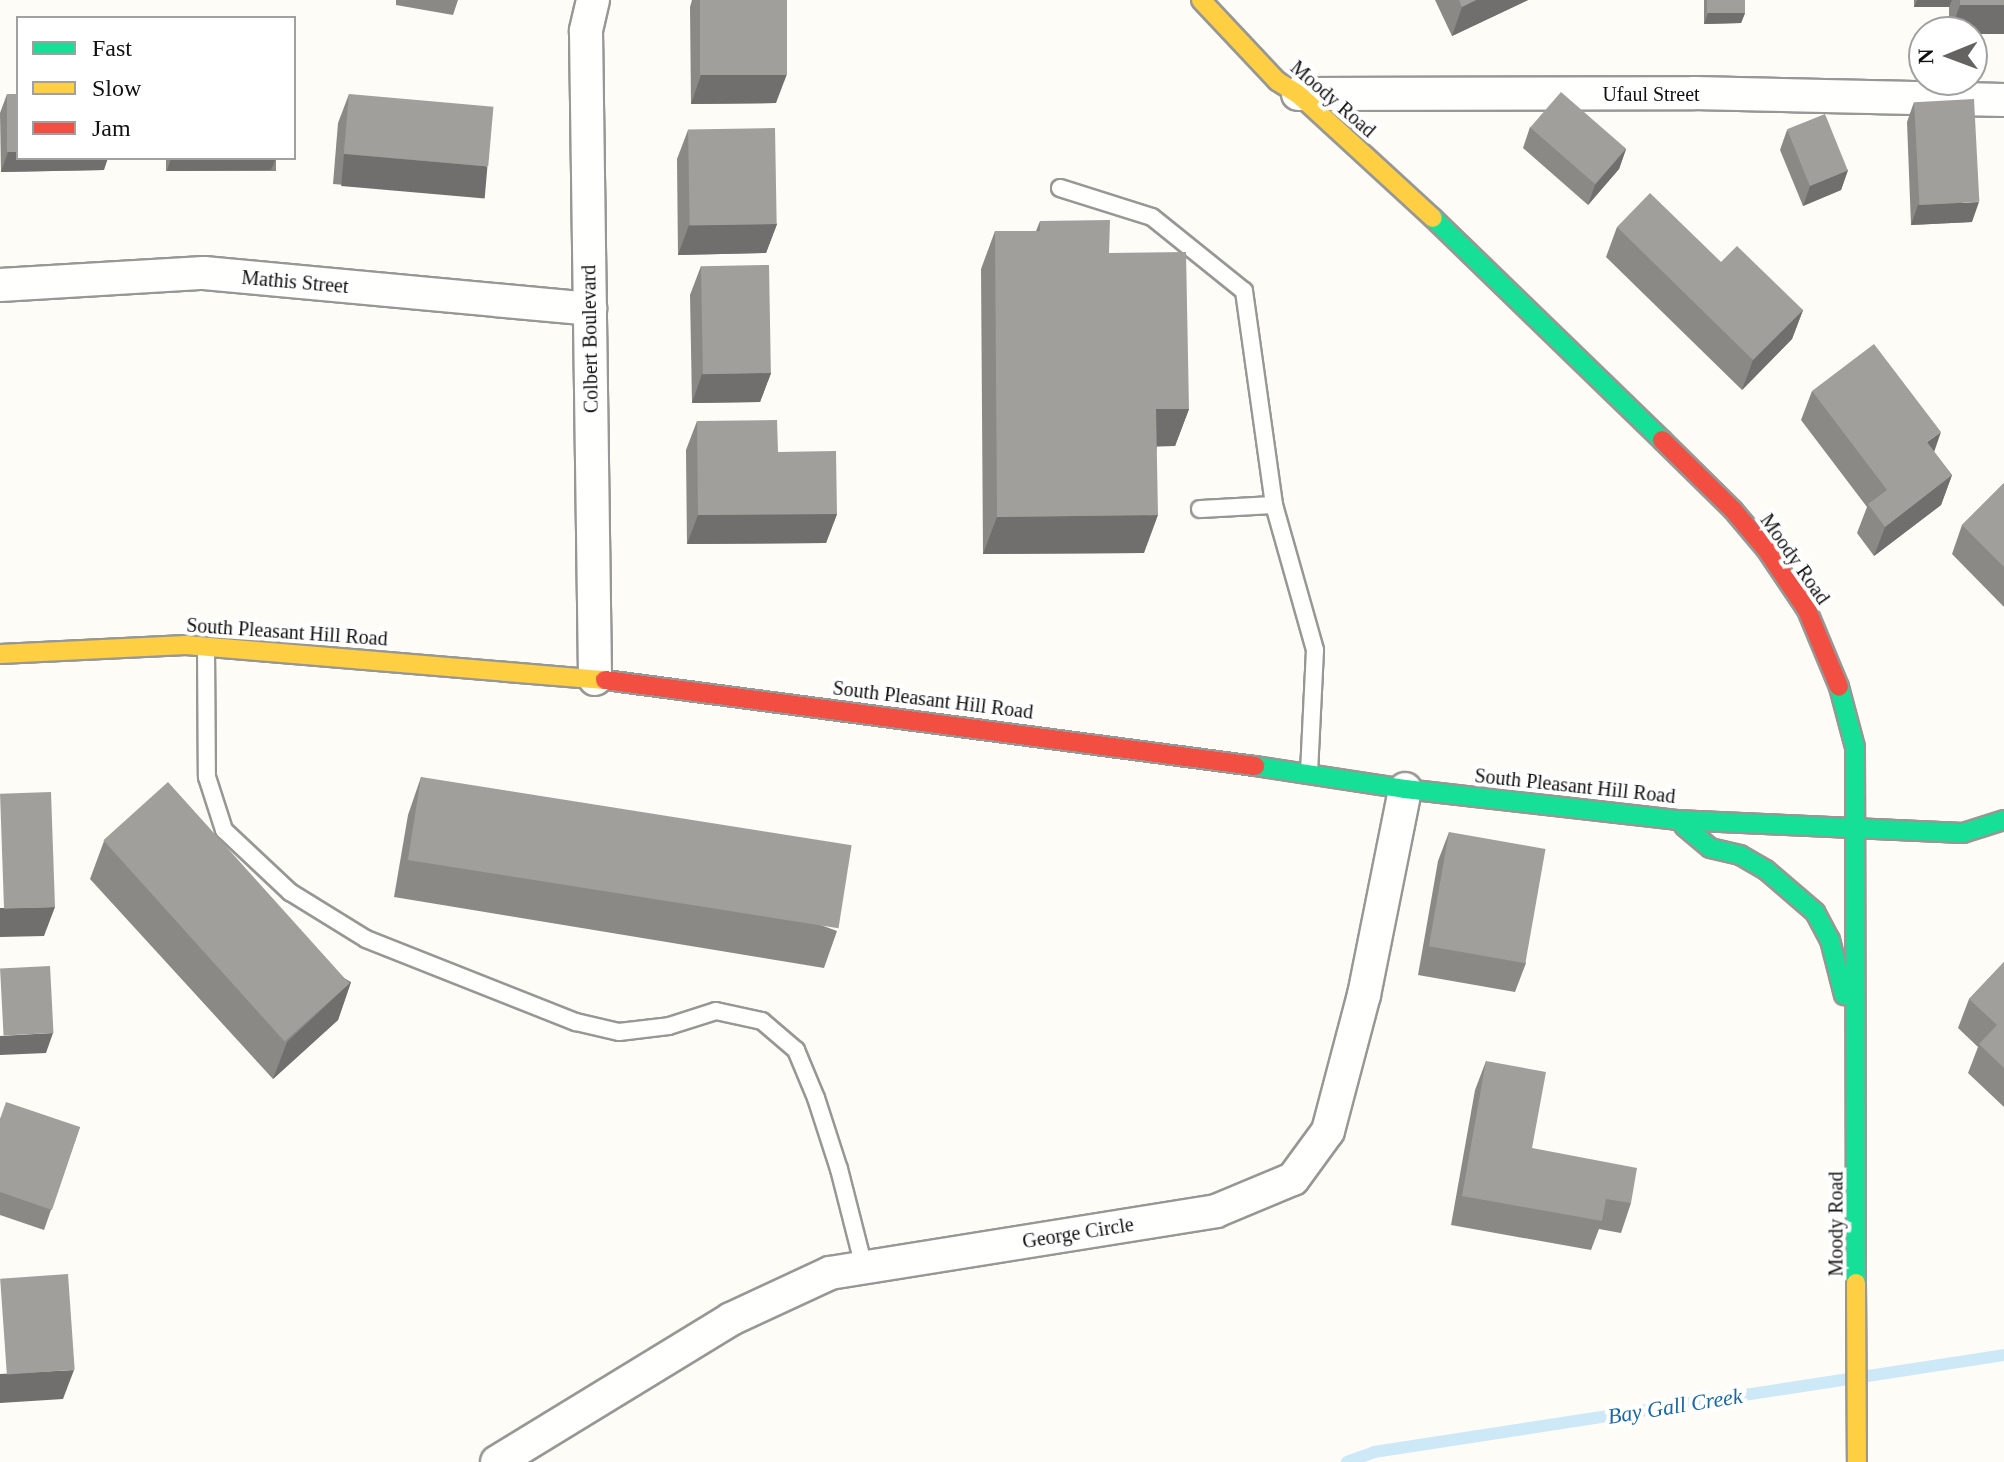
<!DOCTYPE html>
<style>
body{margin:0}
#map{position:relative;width:2004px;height:1462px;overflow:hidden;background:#fdfcf7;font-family:"Times New Roman",serif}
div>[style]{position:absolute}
.stream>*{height:12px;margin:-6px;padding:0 6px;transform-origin:6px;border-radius:6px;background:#cde8f7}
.roads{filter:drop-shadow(2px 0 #979795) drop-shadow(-2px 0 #979795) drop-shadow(0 2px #979795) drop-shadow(0 -2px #979795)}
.lane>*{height:16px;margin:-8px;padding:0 8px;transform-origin:8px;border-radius:8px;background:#fffffe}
.street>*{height:32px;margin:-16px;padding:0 16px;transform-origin:16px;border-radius:16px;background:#fffffe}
.fast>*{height:18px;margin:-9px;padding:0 9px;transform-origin:9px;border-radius:9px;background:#16e098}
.slow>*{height:18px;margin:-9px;padding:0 9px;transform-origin:9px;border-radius:9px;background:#ffcf43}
.jam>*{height:18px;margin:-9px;padding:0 9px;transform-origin:9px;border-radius:9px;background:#f24e42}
.wall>*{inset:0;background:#8a8986;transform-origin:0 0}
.shaded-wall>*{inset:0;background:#716f6d;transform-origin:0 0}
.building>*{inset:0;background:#a19f9c;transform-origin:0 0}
span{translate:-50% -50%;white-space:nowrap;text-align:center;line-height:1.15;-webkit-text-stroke:8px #fff;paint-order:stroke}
.street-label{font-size:20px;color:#111}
.water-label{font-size:22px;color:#1768a6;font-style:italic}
.legend{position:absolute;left:16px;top:16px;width:280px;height:144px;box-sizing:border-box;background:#fff;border:2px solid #a0a0a0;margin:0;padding:10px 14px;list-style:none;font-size:24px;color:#111}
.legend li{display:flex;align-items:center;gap:16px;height:40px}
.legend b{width:40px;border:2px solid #a0a0a0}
.north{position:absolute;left:1908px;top:16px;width:80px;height:80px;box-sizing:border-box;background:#fff;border:2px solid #a0a0a0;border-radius:50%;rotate:269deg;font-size:22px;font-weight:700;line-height:32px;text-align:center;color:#111}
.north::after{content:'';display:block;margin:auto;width:28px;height:36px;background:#646362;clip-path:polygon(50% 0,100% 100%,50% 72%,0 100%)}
</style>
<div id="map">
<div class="stream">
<i style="left:1347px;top:1462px;width:29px;rotate:-20deg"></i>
<i style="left:1374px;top:1452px;width:637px;rotate:-8.75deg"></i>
</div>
<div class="roads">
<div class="lane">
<i style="left:1060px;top:188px;width:96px;rotate:17.5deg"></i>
<i style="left:1152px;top:217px;width:118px;rotate:38.8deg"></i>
<i style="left:1244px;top:291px;width:216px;rotate:82deg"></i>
<i style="left:1274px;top:505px;width:151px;rotate:74.2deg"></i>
<i style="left:1315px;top:650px;width:121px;rotate:92.8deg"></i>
<i style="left:1200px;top:509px;width:74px;rotate:-3.1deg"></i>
<i style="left:206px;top:648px;width:129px;rotate:89.6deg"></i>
<i style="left:207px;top:777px;width:56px;rotate:72.2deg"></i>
<i style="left:224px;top:830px;width:91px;rotate:43.2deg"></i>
<i style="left:290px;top:892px;width:89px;rotate:31.7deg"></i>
<i style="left:366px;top:939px;width:226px;rotate:21.6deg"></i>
<i style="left:576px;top:1022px;width:44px;rotate:13.1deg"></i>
<i style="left:619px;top:1032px;width:50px;rotate:-6.8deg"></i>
<i style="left:669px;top:1026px;width:49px;rotate:-17.7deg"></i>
<i style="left:716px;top:1011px;width:47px;rotate:12.3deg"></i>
<i style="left:762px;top:1021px;width:45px;rotate:40.5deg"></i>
<i style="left:796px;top:1050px;width:52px;rotate:67.4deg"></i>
<i style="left:816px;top:1098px;width:75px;rotate:72.1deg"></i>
<i style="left:839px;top:1169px;width:101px;rotate:75.7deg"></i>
</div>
<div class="street">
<i style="left:593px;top:0;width:32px;rotate:103deg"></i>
<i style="left:586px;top:31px;width:648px;rotate:89.2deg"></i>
<i style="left:1298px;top:94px;width:396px;rotate:-0.1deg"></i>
<i style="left:1694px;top:93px;width:310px;rotate:1.3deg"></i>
<i style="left:0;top:285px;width:204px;rotate:-3.4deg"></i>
<i style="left:204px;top:273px;width:388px;rotate:5.3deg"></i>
<i style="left:497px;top:1462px;width:274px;rotate:-31.4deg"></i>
<i style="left:731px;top:1319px;width:109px;rotate:-24.9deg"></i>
<i style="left:830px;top:1273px;width:391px;rotate:-9.1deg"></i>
<i style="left:1216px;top:1211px;width:83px;rotate:-22.6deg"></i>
<i style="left:1293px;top:1179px;width:59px;rotate:-53.9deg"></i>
<i style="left:1328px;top:1131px;width:141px;rotate:-75.2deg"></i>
<i style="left:1364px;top:995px;width:210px;rotate:-78.7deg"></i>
</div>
<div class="fast">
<i style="left:1433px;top:218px;width:319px;rotate:44.1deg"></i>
<i style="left:1839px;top:687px;width:62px;rotate:75.1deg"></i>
<i style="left:1855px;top:747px;width:536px;rotate:89.89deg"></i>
<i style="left:1255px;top:766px;width:152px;rotate:8.7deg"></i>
<i style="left:1405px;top:789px;width:273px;rotate:6.5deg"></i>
<i style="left:1676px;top:820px;width:287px;rotate:2.6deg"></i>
<i style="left:1963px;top:833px;width:43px;rotate:-17.6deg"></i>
<i style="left:1684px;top:826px;width:34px;rotate:40deg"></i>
<i style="left:1710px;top:848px;width:31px;rotate:13deg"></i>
<i style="left:1740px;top:855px;width:30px;rotate:30deg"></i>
<i style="left:1766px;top:870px;width:65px;rotate:40.6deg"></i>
<i style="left:1815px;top:912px;width:32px;rotate:62deg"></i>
<i style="left:1830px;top:940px;width:57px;rotate:75.7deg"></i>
</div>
<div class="slow">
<i style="left:1201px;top:0;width:111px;rotate:46.8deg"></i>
<i style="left:1277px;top:81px;width:25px;rotate:32deg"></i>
<i style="left:1298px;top:94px;width:183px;rotate:42.6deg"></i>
<i style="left:0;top:654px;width:186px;rotate:-2.8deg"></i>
<i style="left:186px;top:645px;width:420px;rotate:4.8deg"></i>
<i style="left:1856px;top:1283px;width:179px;rotate:89.7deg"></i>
</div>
<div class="jam">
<i style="left:1662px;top:440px;width:100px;rotate:44.6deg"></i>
<i style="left:1733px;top:510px;width:51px;rotate:49.8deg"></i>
<i style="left:1766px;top:549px;width:73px;rotate:56.1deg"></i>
<i style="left:1807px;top:610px;width:83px;rotate:67.4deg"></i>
<i style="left:605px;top:680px;width:656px;rotate:7.54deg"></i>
</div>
</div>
<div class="wall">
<i style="clip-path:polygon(396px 0,458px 0,453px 15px,396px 5px)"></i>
<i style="clip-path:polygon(692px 0,787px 0,776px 103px,691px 104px,690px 7px)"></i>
<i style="clip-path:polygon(1435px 0,1528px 0,1452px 36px)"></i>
<i style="clip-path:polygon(1704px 0,1745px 0,1745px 13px,1741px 23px,1704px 24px)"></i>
<i style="clip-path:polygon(1914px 0,2004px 0,2004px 34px,1972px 34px,1972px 32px,1949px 32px,1949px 7px,1914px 7px)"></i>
<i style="clip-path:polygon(7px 94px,104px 170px,1px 172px,0 113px)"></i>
<i style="clip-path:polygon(349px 94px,487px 167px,477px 196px,333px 184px,338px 123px)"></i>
<i style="clip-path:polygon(1914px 102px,1972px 222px,1911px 225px,1907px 122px)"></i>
<i style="clip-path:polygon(1530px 127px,1626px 149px,1619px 169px,1588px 205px,1523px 148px)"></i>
<i style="clip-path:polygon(688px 130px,777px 224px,766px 253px,678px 255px,677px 159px)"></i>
<i style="clip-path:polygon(1787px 130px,1848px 170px,1841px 190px,1803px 206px,1780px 150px)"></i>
<i style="left:166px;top:158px;width:110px;height:13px"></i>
<i style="clip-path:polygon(1040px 221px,1109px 253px,1189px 409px,1175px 446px,1157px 446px,1144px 553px,983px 554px,981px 269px,995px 231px,1036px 231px)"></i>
<i style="clip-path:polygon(1617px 227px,1721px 262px,1803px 310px,1792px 339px,1742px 390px,1606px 257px)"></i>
<i style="clip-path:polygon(701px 266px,771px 373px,760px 402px,692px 403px,690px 295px)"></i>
<i style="clip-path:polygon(1812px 391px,1934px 452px,1952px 475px,1941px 505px,1874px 556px,1857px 533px,1867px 507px,1801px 420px)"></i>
<i style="clip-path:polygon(697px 421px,778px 452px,837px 514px,826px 543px,687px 544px,686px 450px)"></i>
<i style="clip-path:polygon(2004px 483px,2004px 607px,1952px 554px,1962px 525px)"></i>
<i style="clip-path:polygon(421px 777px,837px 931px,824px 968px,394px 897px,408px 815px)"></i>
<i style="clip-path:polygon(1449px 832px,1526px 963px,1515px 992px,1418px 975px,1438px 861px)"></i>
<i style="clip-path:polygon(104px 841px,351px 982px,338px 1020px,273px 1079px,90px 879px)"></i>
<i style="clip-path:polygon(2004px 962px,2004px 1107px,1968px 1073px,1978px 1047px,1958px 1028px,1969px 999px)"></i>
<i style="clip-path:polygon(1486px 1061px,1532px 1148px,1631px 1203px,1621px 1233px,1599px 1229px,1591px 1250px,1451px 1225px,1475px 1090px)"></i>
<i style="clip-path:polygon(0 1118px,80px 1127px,44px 1230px,0 1215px)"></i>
</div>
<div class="shaded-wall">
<i style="clip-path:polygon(1476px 0,1528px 0,1452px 36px,1462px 7px)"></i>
<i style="clip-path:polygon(1917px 0,1952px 0,1949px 7px,1914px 7px)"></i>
<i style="clip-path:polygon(1960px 5px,2004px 5px,2004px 34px,1972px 34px,1972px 32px,1950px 32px)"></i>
<i style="clip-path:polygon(1708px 13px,1745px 13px,1741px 23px,1704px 24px)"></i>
<i style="clip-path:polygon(787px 74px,776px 103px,691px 104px,701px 75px)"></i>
<i style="clip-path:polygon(1626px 149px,1619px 169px,1588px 205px,1595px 185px)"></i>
<i style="clip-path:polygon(8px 152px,18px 152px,18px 158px,108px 158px,104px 170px,1px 172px)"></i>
<i style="left:344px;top:154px;width:144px;height:32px;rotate:5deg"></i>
<i style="clip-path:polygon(171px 158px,276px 158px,271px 170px,167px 171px)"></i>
<i style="clip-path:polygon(1848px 170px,1841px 190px,1803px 206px,1810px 186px)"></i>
<i style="clip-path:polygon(1979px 202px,1972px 222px,1911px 225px,1918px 205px)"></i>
<i style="clip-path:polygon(777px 224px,766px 253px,678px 255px,689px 225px)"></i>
<i style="clip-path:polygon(1803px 310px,1792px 339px,1742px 390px,1753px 360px)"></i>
<i style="clip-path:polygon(771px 373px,760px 402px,692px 403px,702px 374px)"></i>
<i style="clip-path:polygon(1156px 409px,1189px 409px,1175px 446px,1143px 447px)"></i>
<i style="clip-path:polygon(1941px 432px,1931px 461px,1927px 442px)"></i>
<i style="clip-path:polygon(1952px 475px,1941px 505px,1874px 556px,1885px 527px)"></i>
<i style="clip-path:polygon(837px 514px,826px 543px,687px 544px,698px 515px)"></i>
<i style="clip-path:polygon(1158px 515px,1144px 553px,983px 554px,997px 517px)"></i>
<i style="clip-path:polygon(55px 907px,44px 936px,0 937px,0 908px)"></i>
<i style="clip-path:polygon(351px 982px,338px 1020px,273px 1079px,287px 1042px)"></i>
<i style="clip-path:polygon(53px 1033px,46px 1053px,0 1055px,0 1036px)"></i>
<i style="clip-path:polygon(74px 1370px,63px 1399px,0 1403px,0 1374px)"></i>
</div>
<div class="building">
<i style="left:700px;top:0;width:87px;height:75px"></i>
<i style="clip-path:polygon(1459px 0,1476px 0,1462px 7px)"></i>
<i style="left:1707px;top:0;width:38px;height:13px"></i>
<i style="left:1960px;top:0;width:44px;height:5px"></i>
<i style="left:1561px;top:92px;width:86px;height:47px;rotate:41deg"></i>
<i style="left:7px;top:94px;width:11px;height:58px"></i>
<i style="left:349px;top:94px;width:145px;height:60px;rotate:5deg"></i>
<i style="left:1974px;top:99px;width:103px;height:60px;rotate:87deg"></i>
<i style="left:1825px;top:114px;width:61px;height:41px;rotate:68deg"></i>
<i style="left:775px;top:128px;width:96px;height:87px;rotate:89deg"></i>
<i style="clip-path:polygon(1650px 193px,1721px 262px,1737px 246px,1803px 310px,1753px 360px,1617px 227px)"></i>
<i style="clip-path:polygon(1110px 220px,1109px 253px,1186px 252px,1189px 409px,1156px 409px,1158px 515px,997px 517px,995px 231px,1040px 231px,1040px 221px)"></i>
<i style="left:769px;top:265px;width:108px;height:68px;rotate:89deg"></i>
<i style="clip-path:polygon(1874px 344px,1941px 432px,1927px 442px,1952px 475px,1885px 527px,1868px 504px,1887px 490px,1812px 391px)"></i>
<i style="clip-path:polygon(777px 420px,778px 452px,836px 451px,837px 514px,698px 515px,697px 421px)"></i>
<i style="clip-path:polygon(2004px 483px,2004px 567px,1962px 525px)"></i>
<i style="left:421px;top:777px;width:436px;height:84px;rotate:9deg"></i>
<i style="left:168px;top:782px;width:271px;height:87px;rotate:48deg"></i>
<i style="left:51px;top:792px;width:115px;height:51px;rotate:88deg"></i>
<i style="left:1449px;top:832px;width:98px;height:116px;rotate:10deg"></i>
<i style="clip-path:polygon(2004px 962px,2004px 1068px,1979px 1044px,1997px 1025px,1969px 999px)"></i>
<i style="left:50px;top:966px;width:67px;height:50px;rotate:87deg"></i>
<i style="clip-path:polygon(1486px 1061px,1546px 1072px,1532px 1148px,1637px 1168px,1631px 1203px,1606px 1199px,1602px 1221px,1462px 1196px)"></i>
<i style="clip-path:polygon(6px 1102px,80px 1127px,52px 1210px,0 1192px,0 1119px)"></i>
<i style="left:68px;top:1274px;width:96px;height:68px;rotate:86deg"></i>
</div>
<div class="street-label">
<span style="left:1651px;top:94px">Ufaul Street</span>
<span style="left:1333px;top:99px;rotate:41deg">Moody Road</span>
<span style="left:295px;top:282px;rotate:5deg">Mathis Street</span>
<span style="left:590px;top:339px;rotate:-91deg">Colbert Boulevard</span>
<span style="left:1795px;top:559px;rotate:55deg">Moody Road</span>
<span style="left:287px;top:632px;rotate:4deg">South Pleasant Hill Road</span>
<span style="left:933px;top:700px;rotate:7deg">South Pleasant Hill Road</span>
<span style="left:1575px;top:786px;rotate:6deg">South Pleasant Hill Road</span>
<span style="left:1836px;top:1224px;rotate:-90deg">Moody Road</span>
<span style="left:1078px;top:1233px;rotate:-9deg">George Circle</span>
</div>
<div class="water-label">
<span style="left:1675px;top:1406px;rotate:-9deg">Bay Gall Creek</span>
</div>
<ul class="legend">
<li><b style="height:10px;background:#16e098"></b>Fast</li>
<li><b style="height:10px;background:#ffcf43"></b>Slow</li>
<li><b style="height:10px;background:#f24e42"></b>Jam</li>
</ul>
<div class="north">N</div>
</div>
